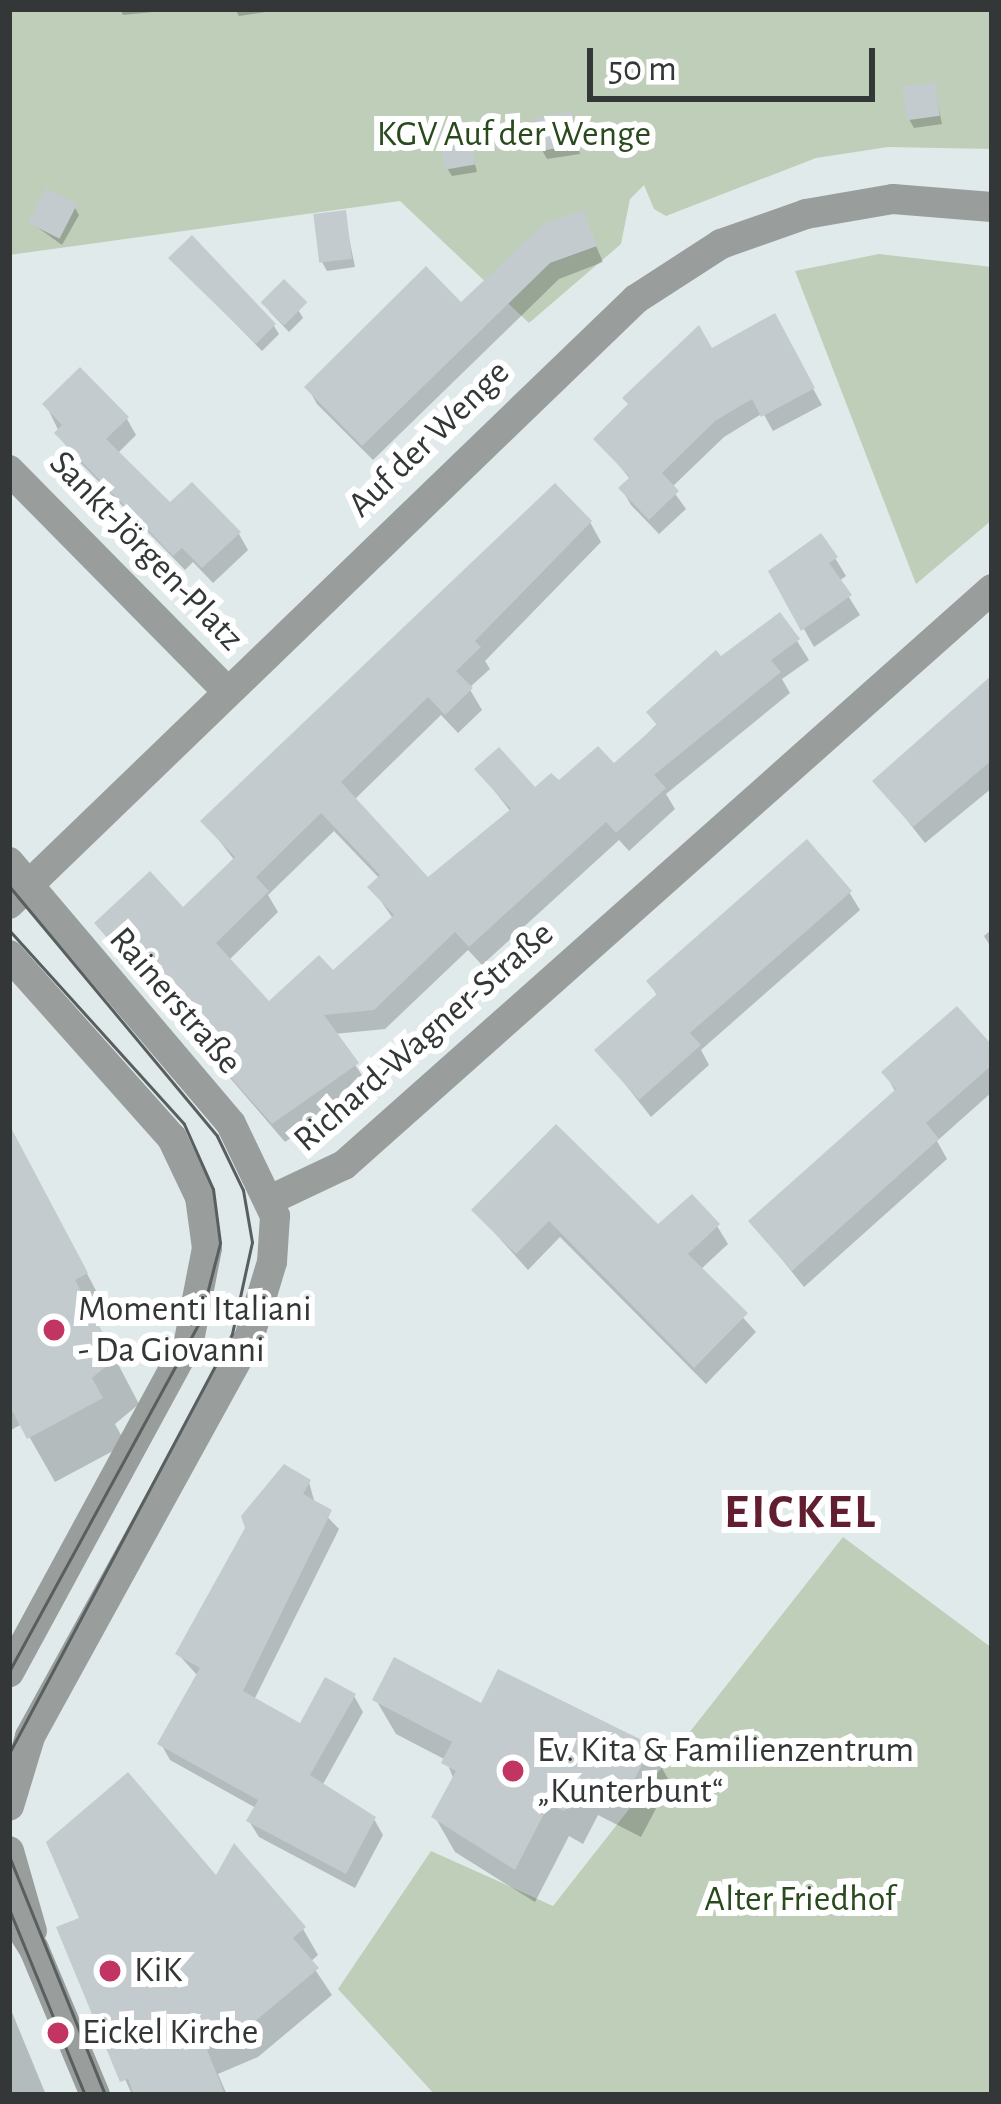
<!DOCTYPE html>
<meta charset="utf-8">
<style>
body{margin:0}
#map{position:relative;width:1001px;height:2104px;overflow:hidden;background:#e0eaeb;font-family:"Alegreya Sans",sans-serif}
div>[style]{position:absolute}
.green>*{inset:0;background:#bfceb9}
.shadow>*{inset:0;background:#0003}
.building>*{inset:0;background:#c3cbcf;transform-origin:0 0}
.minor>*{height:30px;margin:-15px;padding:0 15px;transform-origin:15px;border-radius:15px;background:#999d9c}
.tertiary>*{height:30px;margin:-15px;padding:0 15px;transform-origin:15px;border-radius:15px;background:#999d9c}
.tram>*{height:3px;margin:-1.5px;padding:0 1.5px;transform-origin:1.5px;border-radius:1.5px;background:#595e5f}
.dots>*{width:33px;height:33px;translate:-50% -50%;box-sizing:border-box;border:6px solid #fff;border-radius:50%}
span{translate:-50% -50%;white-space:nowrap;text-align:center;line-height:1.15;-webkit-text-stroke:12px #fff;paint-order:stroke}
.park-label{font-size:36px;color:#294a1c}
.street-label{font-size:36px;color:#333737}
.poi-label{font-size:36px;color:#333737}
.left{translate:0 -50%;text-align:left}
.district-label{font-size:48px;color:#621e31;font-weight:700;letter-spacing:3px}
.frame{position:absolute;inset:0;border:12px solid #333737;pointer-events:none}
.scale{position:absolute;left:587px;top:48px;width:288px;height:54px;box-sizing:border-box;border:6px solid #333737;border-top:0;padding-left:15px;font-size:36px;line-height:42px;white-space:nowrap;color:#333737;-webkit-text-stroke:9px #fff;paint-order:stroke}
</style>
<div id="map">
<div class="green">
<i style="clip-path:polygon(9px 9px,992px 9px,992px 149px,888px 147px,816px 158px,666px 216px,654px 209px,644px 185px,630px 199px,621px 244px,529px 323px,400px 201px,9px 255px)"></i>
<i style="clip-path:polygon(879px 254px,992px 267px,992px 520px,916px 584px,795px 271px)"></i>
<i style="clip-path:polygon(843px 1537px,992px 1648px,992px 2095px,435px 2095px,338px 1989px,431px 1851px,553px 1906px)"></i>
</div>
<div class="shadow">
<i style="clip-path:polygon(120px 9px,163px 9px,163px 11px,123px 15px)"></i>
<i style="clip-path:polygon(235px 9px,265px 9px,266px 12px,239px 16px)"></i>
<i style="clip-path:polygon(934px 85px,942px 124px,914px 128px,909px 119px)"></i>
<i style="clip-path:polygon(571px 115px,580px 154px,547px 159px,542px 150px)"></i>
<i style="clip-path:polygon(466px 128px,477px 172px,452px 176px,447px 168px)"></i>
<i style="clip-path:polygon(74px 206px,79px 215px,62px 245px,30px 222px)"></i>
<i style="clip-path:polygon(344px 213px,355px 267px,327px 271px,322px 262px)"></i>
<i style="clip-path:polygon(582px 214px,603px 262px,559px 279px,373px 460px,317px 404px,308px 388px,461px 306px)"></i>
<i style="clip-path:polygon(172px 259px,274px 326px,279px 334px,262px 351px)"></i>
<i style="clip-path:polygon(283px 284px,303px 318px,289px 332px,269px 311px)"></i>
<i style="clip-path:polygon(774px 317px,822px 405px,773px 431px,763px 413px,724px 437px,671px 488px,686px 509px,659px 534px,631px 505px,622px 489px,631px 480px,597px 439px,711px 352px)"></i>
<i style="clip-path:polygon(46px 405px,127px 419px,136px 435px,117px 454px,170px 507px,239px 534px,248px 550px,213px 583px,193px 562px,185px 570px,68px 450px)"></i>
<i style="clip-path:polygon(evenodd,590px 522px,601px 542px,485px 661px,490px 669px,469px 688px,482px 710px,458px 733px,441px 715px,354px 800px,427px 881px,511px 812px,478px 770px,535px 791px,614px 767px,721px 660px,797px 641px,809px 660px,782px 679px,790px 693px,666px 794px,675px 809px,629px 851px,619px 840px,482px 965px,468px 950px,385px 1029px,334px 1034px,368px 1084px,285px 1142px,98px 924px,183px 912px,235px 861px,204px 821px,590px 522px,334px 831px,380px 879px,371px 887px,394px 920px,333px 974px,268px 1006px,228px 961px,278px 912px,268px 895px,334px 831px)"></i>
<i style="clip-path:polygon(835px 558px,846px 576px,839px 581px,860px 615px,814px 647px,772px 572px)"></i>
<i style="clip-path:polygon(992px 677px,992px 788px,925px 843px,876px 781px)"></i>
<i style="clip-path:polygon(849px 892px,860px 910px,701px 1050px,709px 1065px,651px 1117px,598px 1050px,658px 997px,649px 982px)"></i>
<i style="clip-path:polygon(992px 929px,992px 949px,984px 936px)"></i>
<i style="clip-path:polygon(992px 1050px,992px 1092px,937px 1141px,947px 1159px,804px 1287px,752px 1222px,896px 1093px,885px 1073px)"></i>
<i style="clip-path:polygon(9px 1126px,111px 1319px,98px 1326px,139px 1404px,115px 1424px,126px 1444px,55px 1482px,22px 1424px,9px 1431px)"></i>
<i style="clip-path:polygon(475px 1211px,658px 1228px,717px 1226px,728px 1244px,700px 1270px,756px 1332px,706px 1384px,560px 1237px,528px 1270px)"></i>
<i style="clip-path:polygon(309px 1482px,315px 1504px,339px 1529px,254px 1700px,301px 1727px,354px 1696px,363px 1712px,322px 1786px,374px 1819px,383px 1835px,355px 1888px,259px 1837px,249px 1821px,256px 1808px,170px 1760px,161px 1744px,198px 1676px,178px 1654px)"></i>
<i style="clip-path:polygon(376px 1700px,482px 1707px,650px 1748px,670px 1782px,641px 1837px,598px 1815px,583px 1844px,569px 1836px,535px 1902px,455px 1852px,435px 1817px,454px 1780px,446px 1760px,396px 1734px)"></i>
<i style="clip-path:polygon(217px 1880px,303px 1929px,318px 1955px,310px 1962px,332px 1995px,258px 2057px,218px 2074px,227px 2095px,132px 2095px,60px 1929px)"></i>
<i style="clip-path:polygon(9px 2005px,46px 2095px,9px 2095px)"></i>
</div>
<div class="building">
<i style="left:935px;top:82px;width:34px;height:33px;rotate:82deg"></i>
<i style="left:572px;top:112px;width:34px;height:37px;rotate:82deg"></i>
<i style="left:468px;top:124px;width:41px;height:31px;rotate:80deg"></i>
<i style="left:46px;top:188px;width:35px;height:39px;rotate:27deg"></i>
<i style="left:346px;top:210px;width:49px;height:33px;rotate:83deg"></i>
<i style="clip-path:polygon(583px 210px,597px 246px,550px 263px,362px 446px,304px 387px,426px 266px,461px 302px,545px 223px)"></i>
<i style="clip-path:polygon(192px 235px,276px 324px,256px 344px,168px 258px)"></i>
<i style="left:284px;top:279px;width:33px;height:33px;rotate:45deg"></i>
<i style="clip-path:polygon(775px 313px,815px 388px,761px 417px,752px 399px,715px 421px,662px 473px,679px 491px,649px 520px,618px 488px,630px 477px,593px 439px,628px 404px,622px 398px,699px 325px,712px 348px)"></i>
<i style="clip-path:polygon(80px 367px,129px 417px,106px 439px,170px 502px,192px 482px,241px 532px,202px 568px,182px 548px,173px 556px,54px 433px,62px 425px,42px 404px)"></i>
<i style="clip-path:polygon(evenodd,555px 483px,592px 521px,475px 641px,481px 647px,456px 671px,473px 688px,445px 715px,428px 697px,341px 782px,428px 877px,511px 809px,474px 769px,499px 747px,535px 787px,551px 773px,559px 780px,598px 746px,614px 763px,657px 725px,646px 712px,716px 650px,721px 656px,780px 612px,800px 639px,771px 660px,781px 672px,654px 775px,666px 788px,616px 833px,606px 822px,469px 947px,455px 932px,374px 1010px,324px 1015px,359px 1063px,272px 1124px,94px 923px,150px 871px,183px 907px,235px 857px,200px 821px,555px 483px,321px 813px,380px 875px,367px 887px,394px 915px,333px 970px,319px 955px,269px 1001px,216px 943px,269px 891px,256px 877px,321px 813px)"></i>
<i style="clip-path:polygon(821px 533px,838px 557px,829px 563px,852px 595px,801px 631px,768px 571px)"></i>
<i style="clip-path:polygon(992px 675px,992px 760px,913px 827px,872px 781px)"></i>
<i style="clip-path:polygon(807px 839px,852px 891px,690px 1033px,701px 1045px,639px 1100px,594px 1050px,657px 994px,646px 981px)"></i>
<i style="clip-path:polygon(957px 1006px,992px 1045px,992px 1065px,926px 1123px,939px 1139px,792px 1271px,748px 1221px,896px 1089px,881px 1072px)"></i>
<i style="clip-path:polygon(9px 1124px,88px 1273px,75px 1280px,116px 1358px,92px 1378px,103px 1398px,27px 1439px,9px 1405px)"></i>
<i style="clip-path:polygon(556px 1124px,658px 1224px,692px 1194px,720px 1224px,688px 1254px,748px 1313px,694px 1368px,549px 1221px,516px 1254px,471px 1210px)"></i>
<i style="clip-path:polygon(284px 1464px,311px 1480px,303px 1494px,332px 1510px,243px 1691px,300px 1723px,325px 1677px,356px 1694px,310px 1775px,376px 1817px,346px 1874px,246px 1821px,258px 1800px,157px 1744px,200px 1668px,175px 1654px,245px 1528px,241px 1516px)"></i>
<i style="clip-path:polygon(394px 1657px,481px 1703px,498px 1669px,652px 1745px,621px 1805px,579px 1783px,564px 1811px,549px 1804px,515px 1870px,431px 1817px,456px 1771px,441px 1763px,452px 1742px,372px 1700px)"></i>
<i style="clip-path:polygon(128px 1772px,216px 1875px,234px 1843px,306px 1927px,293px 1938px,319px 1968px,243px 2031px,206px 2047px,225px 2095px,134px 2095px,128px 2079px,120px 2082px,56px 1927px,79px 1918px,46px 1842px)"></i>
</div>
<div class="minor">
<i style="left:9px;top:470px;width:309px;rotate:45.4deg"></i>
<i style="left:272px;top:1199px;width:80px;rotate:-25.3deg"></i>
<i style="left:344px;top:1165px;width:867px;rotate:-41.63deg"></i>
</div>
<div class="tertiary">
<i style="left:9px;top:862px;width:343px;rotate:49.7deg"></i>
<i style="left:231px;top:1124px;width:102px;rotate:64.4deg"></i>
<i style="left:275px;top:1216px;width:46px;rotate:93.7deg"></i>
<i style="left:272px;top:1262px;width:79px;rotate:106.8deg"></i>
<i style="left:249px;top:1338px;width:455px;rotate:118.8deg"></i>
<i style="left:30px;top:1737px;width:72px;rotate:106.9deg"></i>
<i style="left:9px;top:904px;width:871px;rotate:-43.98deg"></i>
<i style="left:636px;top:299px;width:101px;rotate:-32.9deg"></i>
<i style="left:721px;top:244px;width:90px;rotate:-19.4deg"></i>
<i style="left:806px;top:214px;width:88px;rotate:-9.8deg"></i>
<i style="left:893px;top:199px;width:99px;rotate:4.6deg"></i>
<i style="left:9px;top:955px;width:245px;rotate:48.3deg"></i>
<i style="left:172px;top:1138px;width:65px;rotate:64.6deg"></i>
<i style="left:200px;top:1197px;width:51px;rotate:82.2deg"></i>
<i style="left:207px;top:1248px;width:95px;rotate:101deg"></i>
<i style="left:189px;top:1341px;width:377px;rotate:118.5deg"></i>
<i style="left:9px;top:1851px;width:83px;rotate:74deg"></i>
<i style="left:9px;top:1909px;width:47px;rotate:58deg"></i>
<i style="left:34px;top:1949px;width:158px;rotate:67.3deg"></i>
</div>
<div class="tram">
<i style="left:9px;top:886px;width:325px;rotate:50.2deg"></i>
<i style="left:217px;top:1136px;width:60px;rotate:64.3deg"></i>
<i style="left:243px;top:1190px;width:53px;rotate:80.2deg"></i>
<i style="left:252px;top:1242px;width:94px;rotate:102.3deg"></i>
<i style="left:232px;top:1334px;width:475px;rotate:118deg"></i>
<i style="left:9px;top:930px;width:261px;rotate:47.9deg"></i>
<i style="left:184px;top:1124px;width:71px;rotate:66deg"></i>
<i style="left:213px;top:1189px;width:54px;rotate:82.6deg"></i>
<i style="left:220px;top:1243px;width:81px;rotate:104.4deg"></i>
<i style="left:200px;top:1321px;width:400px;rotate:118.6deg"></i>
<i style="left:9px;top:1856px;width:258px;rotate:68.1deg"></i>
<i style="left:9px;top:1909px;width:201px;rotate:67.8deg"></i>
</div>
<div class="dots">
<i style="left:54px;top:1330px;background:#c23461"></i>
<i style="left:513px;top:1771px;background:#c23461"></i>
<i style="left:110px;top:1971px;background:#c23461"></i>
<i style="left:58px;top:2033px;background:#c23461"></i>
</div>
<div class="park-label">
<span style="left:514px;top:135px">KGV Auf der Wenge</span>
<span style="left:800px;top:1900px">Alter Friedhof</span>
</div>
<div class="street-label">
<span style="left:429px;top:439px;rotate:-44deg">Auf der Wenge</span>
<span style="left:146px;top:551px;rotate:46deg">Sankt-Jörgen-Platz</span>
<span style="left:175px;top:1001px;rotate:49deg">Rainerstraße</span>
<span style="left:424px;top:1037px;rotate:-41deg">Richard-Wagner-Straße</span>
</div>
<div class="poi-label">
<span class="left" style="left:78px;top:1330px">Momenti Italiani<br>- Da Giovanni</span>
<span class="left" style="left:537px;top:1771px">Ev. Kita &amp; Familienzentrum<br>„Kunterbunt“</span>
<span class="left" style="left:134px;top:1971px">KiK</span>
<span class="left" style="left:82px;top:2033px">Eickel Kirche</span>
</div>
<div class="district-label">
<span style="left:801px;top:1514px">EICKEL</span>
</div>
<div class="frame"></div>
<div class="scale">50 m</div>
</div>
